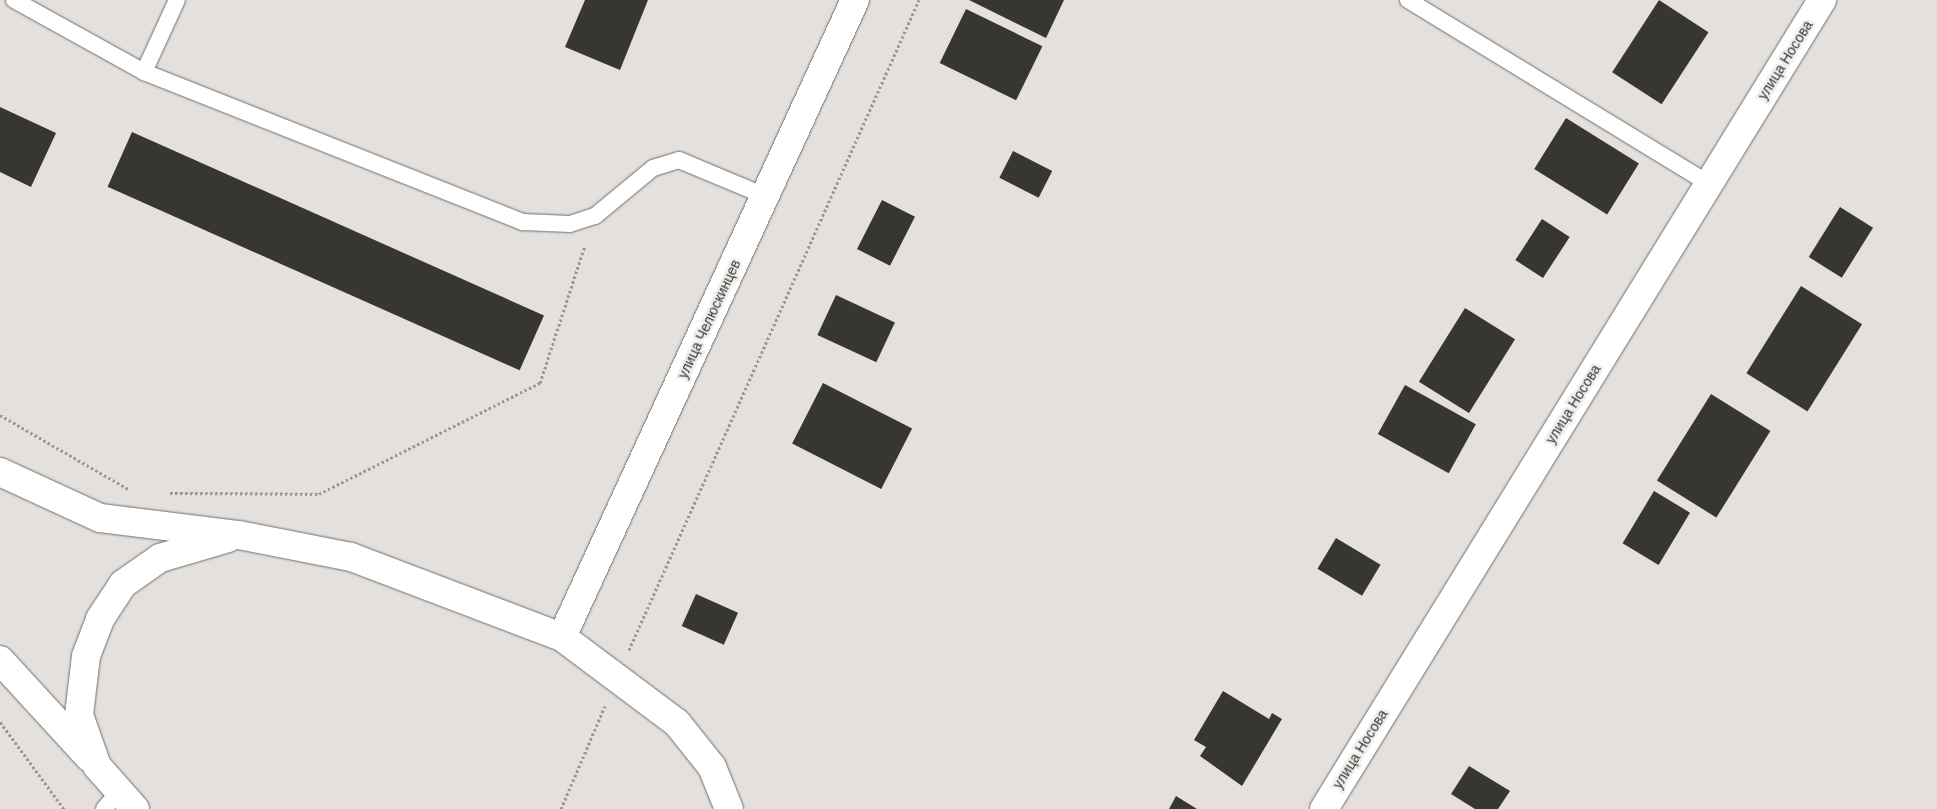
<!DOCTYPE html>
<meta charset="utf-8">
<style>
body{margin:0}
#map{position:relative;width:1937px;height:809px;overflow:hidden;background:#e3e0dd;font-family:"DM Sans",sans-serif}
div>[style]{position:absolute}
[style*='--x']{left:calc(var(--x)*1px);top:calc(var(--y)*1px);width:calc(var(--w)*1px);rotate:calc(var(--a)*1deg)}
.building>*{inset:0;background:#383633;transform-origin:0 0}
.path>*{height:3px;margin-top:-1.5px;transform-origin:0;background:repeating-linear-gradient(90deg,#999795 0 2.5px,transparent 0 5px)}
.roads{filter:drop-shadow(0 0 1px #716f6d) drop-shadow(0 0 1px #716f6d)}
.service>*{height:16px;margin:-8px;padding:0 8px;transform-origin:8px;border-radius:8px;background:#fff}
.tertiary>*{height:28px;margin:-14px;padding:0 14px;transform-origin:14px;border-radius:14px;background:#fff}
.primary>*{height:28px;margin:-14px;padding:0 14px;transform-origin:14px;border-radius:14px;background:#fff}
span{translate:-50% -50%;white-space:nowrap;text-align:center;line-height:1.15;-webkit-text-stroke:5px #f0eeeb;paint-order:stroke}
.street-label{font-size:14px;color:#373635}
</style>
<div id="map">
<div class="building">
<div style="clip-path:polygon(585px 0,648px 0,620px 70px,565px 47px)"></div>
<div style="clip-path:polygon(969px 0,1064px 0,1046px 38px)"></div>
<div style="left:1659px;top:0;width:59px;height:86px;rotate:33deg"></div>
<div style="left:966px;top:9px;width:85px;height:60px;rotate:26deg"></div>
<div style="clip-path:polygon(0 107px,56px 133px,31px 187px,0 172px)"></div>
<div style="left:1566px;top:118px;width:86px;height:60px;rotate:32deg"></div>
<div style="left:132px;top:132px;width:451px;height:60px;rotate:24deg"></div>
<div style="left:1013px;top:151px;width:44px;height:30px;rotate:27deg"></div>
<div style="left:882px;top:200px;width:37px;height:55px;rotate:27deg"></div>
<div style="left:1840px;top:207px;width:39px;height:59px;rotate:32deg"></div>
<div style="left:1542px;top:219px;width:33px;height:49px;rotate:33deg"></div>
<div style="left:1801px;top:286px;width:72px;height:103px;rotate:32deg"></div>
<div style="left:836px;top:295px;width:65px;height:44px;rotate:25deg"></div>
<div style="left:1465px;top:308px;width:59px;height:87px;rotate:32deg"></div>
<div style="left:823px;top:383px;width:100px;height:68px;rotate:27deg"></div>
<div style="left:1405px;top:385px;width:81px;height:56px;rotate:29deg"></div>
<div style="left:1711px;top:394px;width:70px;height:102px;rotate:32deg"></div>
<div style="left:1654px;top:491px;width:42px;height:61px;rotate:31deg"></div>
<div style="left:1336px;top:538px;width:52px;height:36px;rotate:31deg"></div>
<div style="left:696px;top:594px;width:46px;height:35px;rotate:24deg"></div>
<div style="clip-path:polygon(1223px 691px,1269px 719px,1272px 713px,1282px 719px,1242px 786px,1200px 756px,1206px 747px,1194px 740px)"></div>
<div style="clip-path:polygon(1469px 766px,1510px 791px,1498px 809px,1475px 809px,1451px 794px)"></div>
<div style="clip-path:polygon(1176px 796px,1197px 809px,1169px 809px)"></div>
</div>
<div class="path">
<div style="--x:0;--y:415;--w:148;--a:30"></div>
<div style="--x:170;--y:493;--w:149;--a:0.4"></div>
<div style="--x:319;--y:494;--w:247;--a:-26.7"></div>
<div style="--x:540;--y:383;--w:145;--a:-71.9"></div>
<div style="--x:629;--y:650;--w:712;--a:-65.96"></div>
<div style="--x:0;--y:722;--w:108;--a:53.7"></div>
<div style="--x:561;--y:809;--w:112;--a:-66.9"></div>
</div>
<div class="roads">
<div class="service">
<div style="--x:14;--y:0;--w:149;--a:29"></div>
<div style="--x:144;--y:72;--w:408;--a:21.6"></div>
<div style="--x:523;--y:222;--w:47;--a:2.4"></div>
<div style="--x:570;--y:224;--w:26;--a:-18"></div>
<div style="--x:595;--y:216;--w:75;--a:-39.6"></div>
<div style="--x:653;--y:168;--w:27;--a:-17"></div>
<div style="--x:679;--y:160;--w:93;--a:22.7"></div>
<div style="--x:1408;--y:0;--w:351;--a:31.4"></div>
<div style="--x:144;--y:72;--w:79;--a:-65.4"></div>
<div style="--x:104;--y:809;--w:23;--a:-50"></div>
</div>
<div class="tertiary">
<div style="--x:562;--y:637;--w:701;--a:-65.3"></div>
<div style="--x:1324;--y:809;--w:950;--a:-58.38"></div>
</div>
<div class="primary">
<div style="--x:0;--y:472;--w:110;--a:24.7"></div>
<div style="--x:100;--y:518;--w:140;--a:7"></div>
<div style="--x:239;--y:535;--w:114;--a:11.1"></div>
<div style="--x:351;--y:557;--w:226;--a:20.8"></div>
<div style="--x:562;--y:637;--w:144;--a:36.8"></div>
<div style="--x:677;--y:723;--w:56;--a:51.5"></div>
<div style="--x:712;--y:767;--w:45;--a:68"></div>
<div style="--x:0;--y:660;--w:132;--a:47.5"></div>
<div style="--x:135;--y:809;--w:57;--a:-131.5"></div>
<div style="--x:97;--y:766;--w:54;--a:-109.4"></div>
<div style="--x:79;--y:715;--w:59;--a:-83.2"></div>
<div style="--x:86;--y:656;--w:40;--a:-69"></div>
<div style="--x:100;--y:619;--w:42;--a:-56.7"></div>
<div style="--x:123;--y:584;--w:45;--a:-35.1"></div>
<div style="--x:160;--y:558;--w:71;--a:-16.4"></div>
</div>
</div>
<div class="street-label">
<span style="left:1785px;top:60px;rotate:-58deg">улица Носова</span>
<span style="left:709px;top:319px;rotate:-65deg">улица Челюскинцев</span>
<span style="left:1573px;top:404px;rotate:-58deg">улица Носова</span>
<span style="left:1360px;top:749px;rotate:-58deg">улица Носова</span>
</div>
</div>
